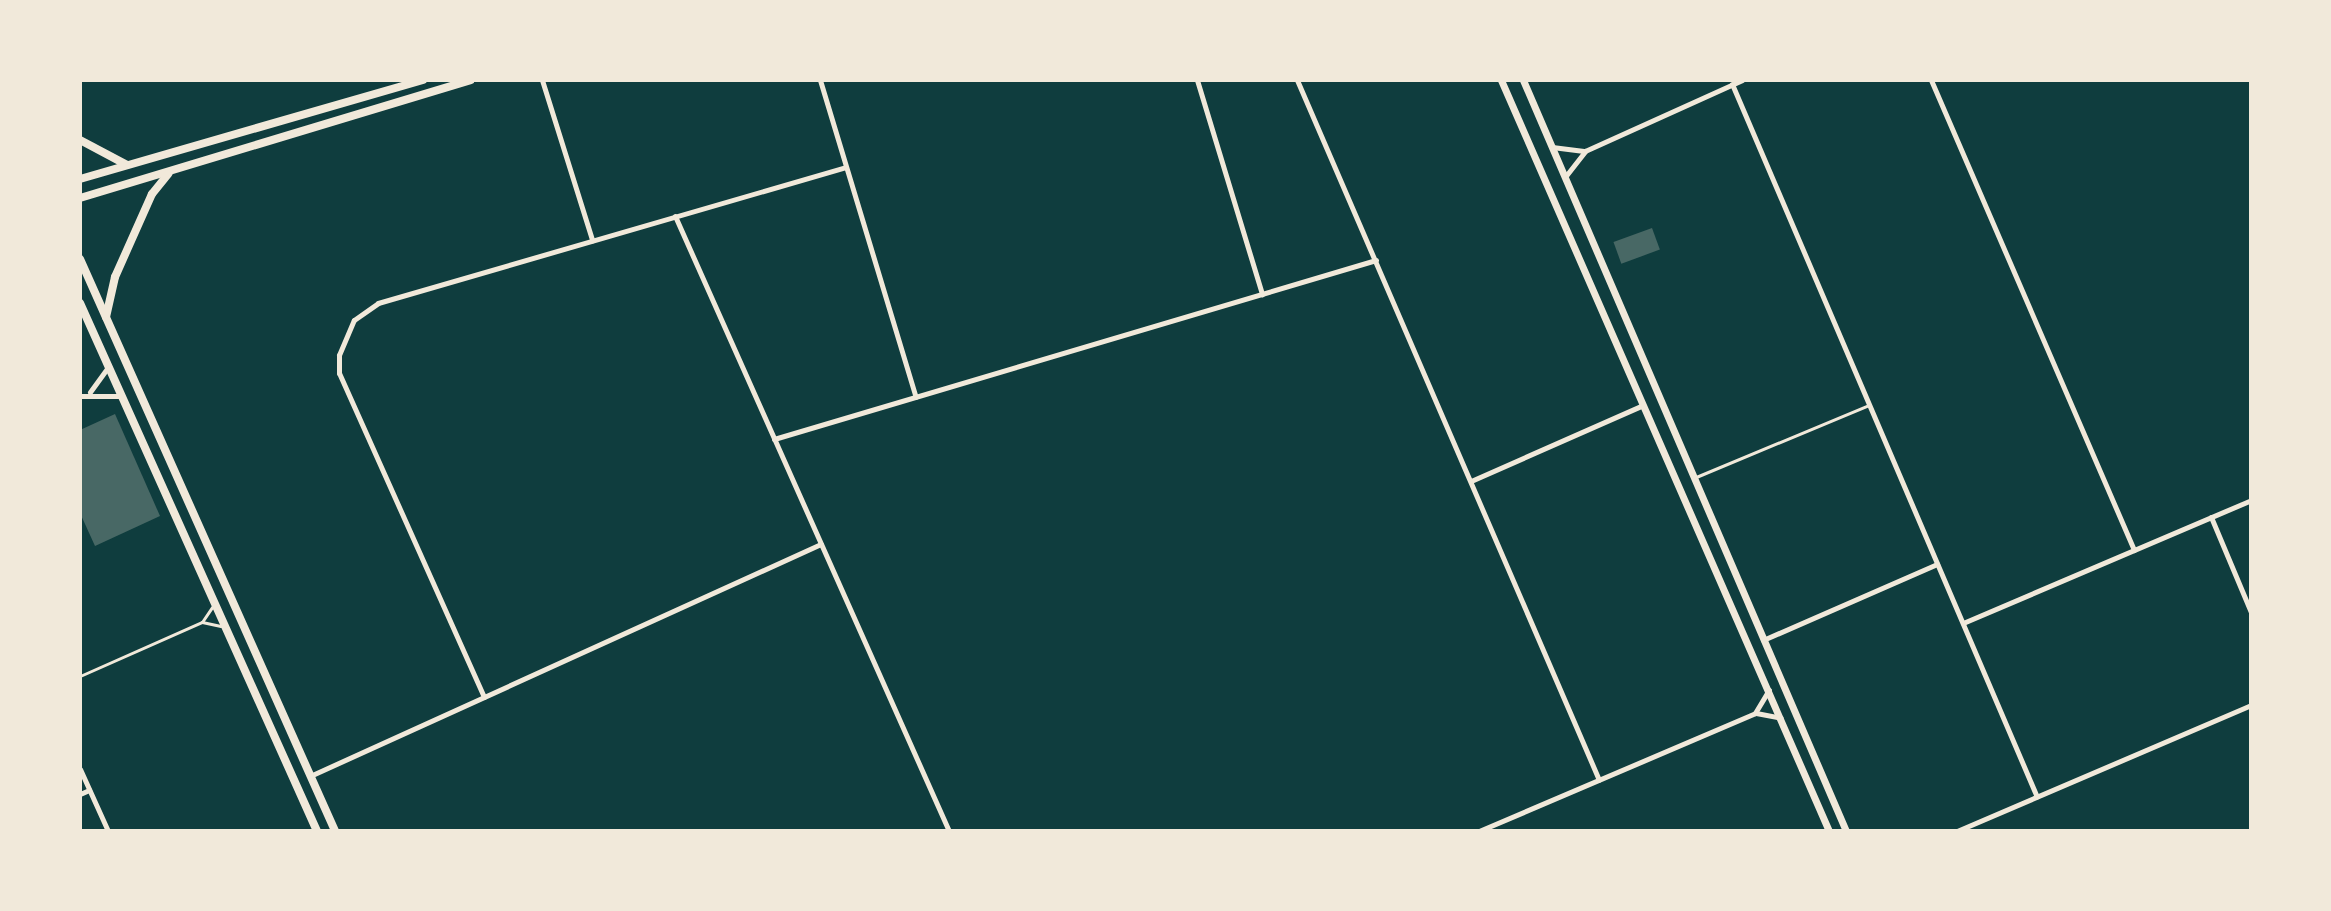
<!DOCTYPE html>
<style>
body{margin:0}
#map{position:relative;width:2331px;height:911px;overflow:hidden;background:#0f3d3e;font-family:Merriweather,serif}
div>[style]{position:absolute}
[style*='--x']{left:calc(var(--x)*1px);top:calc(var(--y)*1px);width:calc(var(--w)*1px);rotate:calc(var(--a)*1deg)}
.building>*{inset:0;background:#486865;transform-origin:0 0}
.service>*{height:3px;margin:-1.5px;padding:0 1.5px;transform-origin:1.5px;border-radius:1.5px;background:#f1e9da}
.minor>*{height:5px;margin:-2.5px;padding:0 2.5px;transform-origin:2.5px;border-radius:2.5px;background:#f1e9da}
.secondary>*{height:7px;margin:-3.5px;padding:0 3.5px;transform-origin:3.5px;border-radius:3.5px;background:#f1e9da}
.primary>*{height:8px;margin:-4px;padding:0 4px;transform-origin:4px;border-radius:4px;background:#f1e9da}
span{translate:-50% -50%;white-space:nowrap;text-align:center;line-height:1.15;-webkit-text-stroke:8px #f1e9da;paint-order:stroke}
.frame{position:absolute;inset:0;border:82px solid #f1e9da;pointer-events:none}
</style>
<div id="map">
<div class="building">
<div style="left:1652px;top:228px;width:23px;height:41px;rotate:70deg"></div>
<div style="clip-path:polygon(115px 414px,160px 516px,95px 546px,80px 513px,80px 430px)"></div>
</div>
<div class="service">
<div style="--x:1696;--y:477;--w:187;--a:-22.6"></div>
<div style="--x:202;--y:622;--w:19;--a:12"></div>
<div style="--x:80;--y:676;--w:133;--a:-23.9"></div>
<div style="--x:202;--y:622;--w:18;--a:-56"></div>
</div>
<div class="minor">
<div style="--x:542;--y:80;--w:168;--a:72.6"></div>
<div style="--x:820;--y:80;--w:331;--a:73.2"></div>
<div style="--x:1197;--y:80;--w:224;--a:73.1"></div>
<div style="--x:1297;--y:80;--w:762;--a:66.66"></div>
<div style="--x:1931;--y:80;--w:512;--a:66.64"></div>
<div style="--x:1732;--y:84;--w:775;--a:66.84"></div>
<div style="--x:1552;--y:147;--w:32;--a:7"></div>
<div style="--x:1565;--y:177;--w:33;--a:-52"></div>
<div style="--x:1585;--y:151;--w:172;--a:-24.3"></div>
<div style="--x:675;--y:216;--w:673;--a:65.99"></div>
<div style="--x:90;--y:392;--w:29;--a:-54"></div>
<div style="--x:80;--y:396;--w:40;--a:0"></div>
<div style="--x:774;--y:439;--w:628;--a:-16.56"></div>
<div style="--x:1471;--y:481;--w:188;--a:-23.8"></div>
<div style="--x:2211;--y:517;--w:103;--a:67.2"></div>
<div style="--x:1963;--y:623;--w:313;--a:-23.1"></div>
<div style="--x:1763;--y:640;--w:190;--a:-23.6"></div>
<div style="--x:484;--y:697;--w:355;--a:-114.1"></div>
<div style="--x:339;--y:373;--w:18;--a:-90"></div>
<div style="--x:339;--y:355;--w:38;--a:-67"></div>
<div style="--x:354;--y:320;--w:29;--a:-35"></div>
<div style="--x:378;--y:303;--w:487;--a:-16.2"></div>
<div style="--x:1756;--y:713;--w:25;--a:11"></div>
<div style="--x:80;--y:769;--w:68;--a:65.7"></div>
<div style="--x:310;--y:776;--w:561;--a:-24.42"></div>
<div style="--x:80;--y:794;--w:10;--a:-24"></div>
<div style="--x:1479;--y:831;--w:300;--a:-23.1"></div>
<div style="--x:1755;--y:713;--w:27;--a:-59"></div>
<div style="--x:1957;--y:831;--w:320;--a:-23.2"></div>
</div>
<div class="secondary">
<div style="--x:1501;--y:80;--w:820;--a:66.41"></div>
<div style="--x:1523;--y:80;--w:818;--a:66.73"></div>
</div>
<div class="primary">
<div style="--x:80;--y:140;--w:53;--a:28"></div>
<div style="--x:80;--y:179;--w:357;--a:-16.1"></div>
<div style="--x:80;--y:198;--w:408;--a:-16.8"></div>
<div style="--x:80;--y:259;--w:626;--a:65.97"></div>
<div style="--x:80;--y:303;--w:579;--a:65.83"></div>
<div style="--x:106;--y:317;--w:41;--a:-77.3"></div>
<div style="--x:115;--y:277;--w:91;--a:-66"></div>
<div style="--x:152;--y:194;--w:26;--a:-51"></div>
</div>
<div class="frame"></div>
</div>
